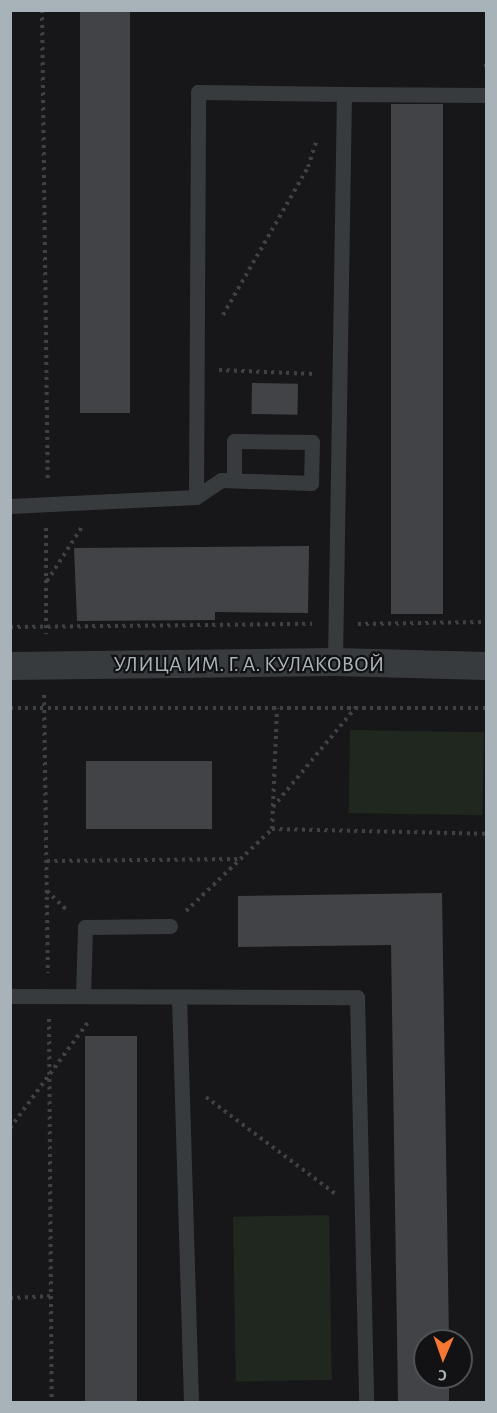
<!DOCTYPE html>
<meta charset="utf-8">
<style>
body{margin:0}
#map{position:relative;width:497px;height:1413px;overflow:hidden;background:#171719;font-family:"Alegreya Sans",sans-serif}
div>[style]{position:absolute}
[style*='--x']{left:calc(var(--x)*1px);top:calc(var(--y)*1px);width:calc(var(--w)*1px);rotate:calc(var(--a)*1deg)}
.green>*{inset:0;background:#20271e;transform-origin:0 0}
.building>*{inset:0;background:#414346;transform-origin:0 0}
.path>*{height:4px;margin-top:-2px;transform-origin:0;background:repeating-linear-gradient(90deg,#3e4245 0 3px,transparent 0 7.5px)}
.service>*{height:15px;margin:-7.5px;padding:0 7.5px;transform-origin:7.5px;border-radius:7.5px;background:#383b3e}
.minor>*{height:28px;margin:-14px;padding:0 14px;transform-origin:14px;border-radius:14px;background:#383b3e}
span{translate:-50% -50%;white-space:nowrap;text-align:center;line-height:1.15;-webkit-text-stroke:4.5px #121214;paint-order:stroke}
.street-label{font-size:22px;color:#a8b3b9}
.frame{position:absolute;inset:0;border:12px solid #a8b3b9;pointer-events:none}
.north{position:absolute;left:413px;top:1329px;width:60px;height:60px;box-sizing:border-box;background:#121214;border:2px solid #4e5256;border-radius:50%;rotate:182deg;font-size:16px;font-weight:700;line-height:24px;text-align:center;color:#a8b3b9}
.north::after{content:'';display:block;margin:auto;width:21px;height:27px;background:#f67732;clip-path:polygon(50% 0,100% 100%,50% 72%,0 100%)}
</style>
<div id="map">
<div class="green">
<div style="left:350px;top:730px;width:134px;height:83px;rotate:1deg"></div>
<div style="left:329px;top:1215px;width:165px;height:96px;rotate:89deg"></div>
</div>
<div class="building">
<div style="left:80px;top:10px;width:50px;height:403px"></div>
<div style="left:391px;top:104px;width:52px;height:510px"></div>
<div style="left:252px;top:383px;width:46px;height:31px;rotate:1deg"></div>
<div style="clip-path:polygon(309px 546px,308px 613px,215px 612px,215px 620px,77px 621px,74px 548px)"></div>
<div style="left:86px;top:761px;width:126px;height:68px"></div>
<div style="clip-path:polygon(442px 893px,449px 1341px,425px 1341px,425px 1377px,449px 1377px,449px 1402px,398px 1402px,391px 945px,238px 947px,238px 896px)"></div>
<div style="left:85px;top:1036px;width:52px;height:366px"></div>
</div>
<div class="path">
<div style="--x:42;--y:10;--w:472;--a:89.3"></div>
<div style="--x:486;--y:64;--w:3;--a:90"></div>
<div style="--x:223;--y:315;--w:171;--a:-60.1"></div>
<div style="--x:308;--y:167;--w:28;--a:-72"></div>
<div style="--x:219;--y:370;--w:97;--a:2.4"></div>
<div style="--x:46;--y:528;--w:106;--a:90"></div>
<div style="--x:47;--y:581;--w:64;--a:-57.1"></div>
<div style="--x:358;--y:624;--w:128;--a:-0.9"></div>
<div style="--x:10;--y:627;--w:302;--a:-0.6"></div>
<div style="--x:44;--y:695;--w:278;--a:89.2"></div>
<div style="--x:10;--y:708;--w:476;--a:0"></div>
<div style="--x:273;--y:807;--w:130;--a:-50.3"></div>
<div style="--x:272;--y:829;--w:121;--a:-87.6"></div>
<div style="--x:47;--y:861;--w:193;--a:-0.6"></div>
<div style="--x:47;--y:891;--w:30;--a:44"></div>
<div style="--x:186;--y:911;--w:119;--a:-43.6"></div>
<div style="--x:272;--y:829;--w:214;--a:1.3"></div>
<div style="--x:49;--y:1019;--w:383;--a:89.6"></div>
<div style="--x:206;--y:1097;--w:164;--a:36.8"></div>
<div style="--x:10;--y:1128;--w:133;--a:-53.6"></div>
<div style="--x:10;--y:1298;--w:41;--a:-2.8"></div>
</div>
<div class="service">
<div style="--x:344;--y:94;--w:142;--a:0.4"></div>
<div style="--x:196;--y:497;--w:30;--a:-34"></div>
<div style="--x:221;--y:480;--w:90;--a:1.9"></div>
<div style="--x:311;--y:483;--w:41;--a:-88.6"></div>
<div style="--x:312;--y:442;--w:78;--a:-179.3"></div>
<div style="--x:234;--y:441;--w:39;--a:90"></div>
<div style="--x:10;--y:506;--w:186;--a:-2.8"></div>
<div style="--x:196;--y:497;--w:405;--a:-89.7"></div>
<div style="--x:198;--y:92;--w:146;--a:0.8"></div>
<div style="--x:344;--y:94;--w:568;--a:90.91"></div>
<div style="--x:10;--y:996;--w:347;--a:0.2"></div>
<div style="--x:357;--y:997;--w:405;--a:88.7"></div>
<div style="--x:83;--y:996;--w:69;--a:-88.3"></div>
<div style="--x:85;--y:927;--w:85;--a:-0.7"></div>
<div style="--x:179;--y:997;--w:405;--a:88.3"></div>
</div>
<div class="minor">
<div style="--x:10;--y:666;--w:325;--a:-0.7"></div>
<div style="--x:335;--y:662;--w:151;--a:1.5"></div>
</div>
<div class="street-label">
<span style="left:249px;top:665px">УЛИЦА ИМ. Г. А. КУЛАКОВОЙ</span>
</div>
<div class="frame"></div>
<div class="north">С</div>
</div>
